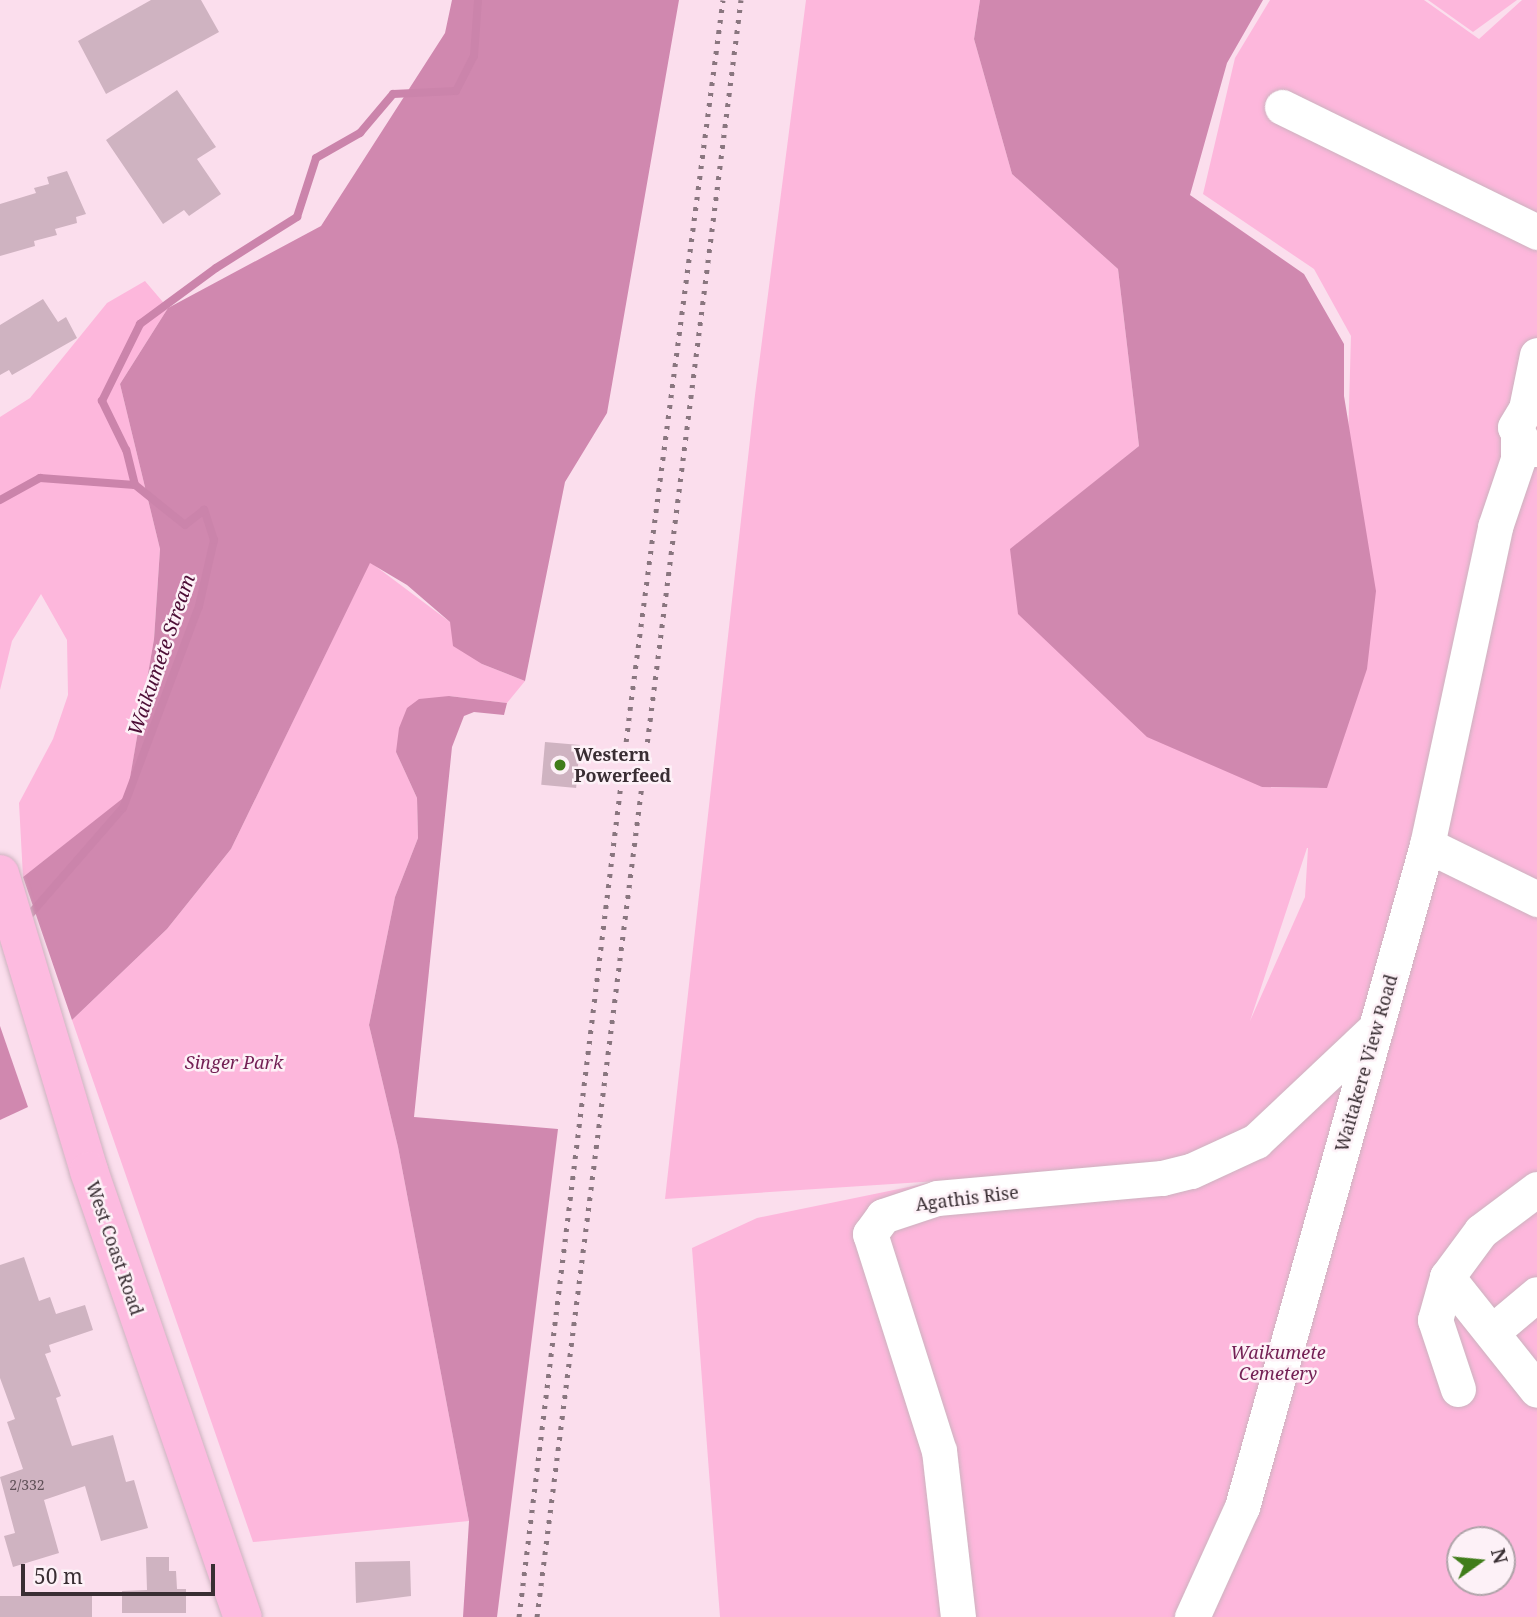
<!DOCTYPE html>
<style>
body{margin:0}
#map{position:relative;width:1537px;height:1617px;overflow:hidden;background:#fbdeed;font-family:"Noto Serif",serif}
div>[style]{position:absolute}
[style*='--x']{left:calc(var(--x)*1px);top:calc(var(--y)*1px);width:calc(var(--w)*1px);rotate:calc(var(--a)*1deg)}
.green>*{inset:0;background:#fdb7dc}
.forest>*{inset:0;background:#d088af}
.stream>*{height:8px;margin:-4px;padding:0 4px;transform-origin:4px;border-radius:4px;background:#cb84ab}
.building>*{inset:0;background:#cfb3c1;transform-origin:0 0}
.roads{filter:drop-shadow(0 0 2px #cdb2bf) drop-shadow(0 0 2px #cdb2bf)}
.minor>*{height:35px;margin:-17.5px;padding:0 17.5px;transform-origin:17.5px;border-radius:17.5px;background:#fff}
.major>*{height:38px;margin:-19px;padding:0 19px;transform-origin:19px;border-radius:19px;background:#fdbbe0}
.rail>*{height:5px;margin-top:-2.5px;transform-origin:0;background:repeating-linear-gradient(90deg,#89767f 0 3.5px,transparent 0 10.5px)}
.dots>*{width:19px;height:19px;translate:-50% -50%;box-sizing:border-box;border:4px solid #fdf1f7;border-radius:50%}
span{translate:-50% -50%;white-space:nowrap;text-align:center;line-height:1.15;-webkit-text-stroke:5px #fdf1f7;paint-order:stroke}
.number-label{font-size:14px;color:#5e4f56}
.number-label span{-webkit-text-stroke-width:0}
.poi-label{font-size:18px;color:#392e33;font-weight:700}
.left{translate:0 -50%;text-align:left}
.park-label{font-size:18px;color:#731f54;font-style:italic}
.street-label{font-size:18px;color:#392e33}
.water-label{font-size:19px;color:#4d0e36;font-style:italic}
.north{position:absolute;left:1446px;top:1526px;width:70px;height:70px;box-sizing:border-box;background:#fdf1f7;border:2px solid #afa3a9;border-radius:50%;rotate:75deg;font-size:19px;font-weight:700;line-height:28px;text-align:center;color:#392e33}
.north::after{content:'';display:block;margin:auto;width:24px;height:32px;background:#407d1a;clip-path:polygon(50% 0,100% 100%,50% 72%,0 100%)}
.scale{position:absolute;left:21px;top:1564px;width:194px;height:32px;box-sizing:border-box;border:4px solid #392e33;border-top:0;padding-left:9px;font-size:21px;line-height:24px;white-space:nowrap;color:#392e33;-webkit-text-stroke:5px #fdf1f7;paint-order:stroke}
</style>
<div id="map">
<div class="green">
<div style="clip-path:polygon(evenodd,806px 0,980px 0,974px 39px,1012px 174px,1118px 269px,1139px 446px,1011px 549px,1262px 787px,1319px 788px,1352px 705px,1345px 546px,1351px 336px,1314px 269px,1203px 194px,1235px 58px,1270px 0,1424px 0,1479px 39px,1522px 0,1537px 0,1537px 1617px,720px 1617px,692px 1248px,757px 1218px,938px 1181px,665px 1199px,755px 395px,806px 0,1308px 848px,1305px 897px,1250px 1021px,1307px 848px,1308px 848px,806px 0,1460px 1540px,1502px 1540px,1502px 1582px,1460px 1582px,1460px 1540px)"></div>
<div style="clip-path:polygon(1428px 0,1517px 0,1473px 32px)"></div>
<div style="clip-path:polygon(145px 281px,168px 308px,120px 384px,160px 549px,154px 639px,127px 796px,23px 877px,19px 803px,53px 739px,68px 695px,67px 640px,41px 594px,12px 641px,0 690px,0 417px,30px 398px,107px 303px)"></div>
<div style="clip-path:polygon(370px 562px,450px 622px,482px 664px,525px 681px,507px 703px,449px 696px,396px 752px,417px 798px,418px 838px,395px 897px,369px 1025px,398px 1147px,469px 1521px,253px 1542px,72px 1020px,167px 929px,231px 849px)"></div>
</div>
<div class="forest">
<div style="clip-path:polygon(452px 0,679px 0,607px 413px,565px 482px,525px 681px,482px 664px,453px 646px,450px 622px,407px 585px,370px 563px,231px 849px,167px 929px,72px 1020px,23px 877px,127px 795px,154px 639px,160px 549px,120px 384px,168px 308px,321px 226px,445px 33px)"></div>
<div style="clip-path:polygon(980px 0,1263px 0,1227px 63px,1190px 195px,1304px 274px,1344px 344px,1344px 396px,1376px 591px,1367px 669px,1327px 788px,1262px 787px,1147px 737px,1018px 614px,1010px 549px,1139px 446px,1118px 269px,1012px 174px,974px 39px)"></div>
<div style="clip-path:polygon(449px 696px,507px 703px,504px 715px,474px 712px,464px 716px,452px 747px,414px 1117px,558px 1129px,497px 1617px,463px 1617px,469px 1521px,398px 1147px,369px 1025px,395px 897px,418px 838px,417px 798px,396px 752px,399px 728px,407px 708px,419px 699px)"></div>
<div style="clip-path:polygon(0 1026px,28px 1107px,0 1120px)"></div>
</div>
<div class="stream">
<div style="--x:0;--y:500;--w:46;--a:-28.8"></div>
<div style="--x:40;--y:478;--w:95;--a:4.2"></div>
<div style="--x:26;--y:919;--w:147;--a:-48.9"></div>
<div style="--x:123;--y:808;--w:216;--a:-69.4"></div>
<div style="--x:199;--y:606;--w:68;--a:-77.2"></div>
<div style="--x:214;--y:540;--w:32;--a:-108"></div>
<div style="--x:204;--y:510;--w:24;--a:142"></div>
<div style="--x:185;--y:525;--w:64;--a:-141.3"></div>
<div style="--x:135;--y:485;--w:36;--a:-104"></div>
<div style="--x:126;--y:450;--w:55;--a:-116.1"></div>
<div style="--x:102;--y:401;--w:86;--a:-63.7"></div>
<div style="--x:140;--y:324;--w:94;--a:-36.4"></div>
<div style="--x:216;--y:268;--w:96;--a:-32.2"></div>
<div style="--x:297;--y:217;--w:62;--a:-72.1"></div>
<div style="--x:316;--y:158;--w:51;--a:-29.6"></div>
<div style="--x:360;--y:133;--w:51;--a:-49.8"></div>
<div style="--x:393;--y:94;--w:63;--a:-2.7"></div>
<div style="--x:456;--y:91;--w:39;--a:-63"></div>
<div style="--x:474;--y:56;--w:56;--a:-85.9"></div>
</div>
<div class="building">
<div style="clip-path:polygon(151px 0,201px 0,219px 32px,106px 94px,78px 41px)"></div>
<div style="clip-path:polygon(177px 90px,216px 147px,197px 159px,221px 194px,189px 216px,184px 210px,163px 224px,106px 140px)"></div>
<div style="clip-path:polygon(67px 171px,86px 214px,76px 217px,77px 223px,55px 229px,57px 235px,34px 241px,35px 246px,0 256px,0 204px,36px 193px,34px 188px,49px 184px,47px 177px)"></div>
<div style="clip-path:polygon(43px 299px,58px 322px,66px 317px,77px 338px,12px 375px,9px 370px,0 375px,0 325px)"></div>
<div style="left:545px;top:742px;width:35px;height:43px;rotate:5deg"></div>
<div style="clip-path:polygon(24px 1257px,39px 1301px,50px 1297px,56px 1314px,85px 1305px,93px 1330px,49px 1345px,51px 1352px,45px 1354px,61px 1396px,56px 1398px,72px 1446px,113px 1435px,126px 1482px,134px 1480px,148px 1528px,101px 1541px,85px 1486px,44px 1500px,59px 1553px,13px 1567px,4px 1536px,15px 1533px,0 1477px,23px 1469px,7px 1422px,15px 1419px,0 1378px,0 1265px)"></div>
<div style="clip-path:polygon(146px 1557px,169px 1557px,169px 1571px,176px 1571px,177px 1589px,186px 1589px,186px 1613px,122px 1613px,122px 1591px,147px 1590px)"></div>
<div style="clip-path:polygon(410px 1561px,411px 1596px,356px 1603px,355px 1562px)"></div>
<div style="left:0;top:1596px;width:92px;height:21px"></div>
</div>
<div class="roads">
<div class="minor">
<div style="--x:1282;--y:107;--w:284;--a:26.1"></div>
<div style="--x:1526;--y:409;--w:55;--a:-78.5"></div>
<div style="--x:1536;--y:449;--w:11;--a:-165"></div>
<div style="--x:1525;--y:446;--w:21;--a:-118"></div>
<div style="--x:1515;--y:427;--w:21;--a:-59"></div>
<div style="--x:1526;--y:409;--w:11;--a:-10"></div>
<div style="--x:1427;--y:845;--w:123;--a:26.1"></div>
<div style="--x:1447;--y:1277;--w:144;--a:51.5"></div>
<div style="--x:1493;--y:1331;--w:57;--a:-40.1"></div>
<div style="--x:1458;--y:1389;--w:73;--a:-108.4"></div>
<div style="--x:1435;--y:1320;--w:45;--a:-74.4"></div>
<div style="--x:1447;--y:1277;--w:57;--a:-53.5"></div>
<div style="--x:1481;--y:1231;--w:70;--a:-36.9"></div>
<div style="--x:958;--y:1617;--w:167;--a:-96.5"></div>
<div style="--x:939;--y:1451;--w:228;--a:-107.6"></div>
<div style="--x:870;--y:1234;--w:22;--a:-54"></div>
<div style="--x:883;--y:1216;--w:57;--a:-18.4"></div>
<div style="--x:937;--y:1198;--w:226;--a:-5.1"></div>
<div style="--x:1162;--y:1178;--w:30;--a:-14"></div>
<div style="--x:1191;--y:1171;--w:72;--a:-24.8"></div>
<div style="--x:1256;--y:1141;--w:165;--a:-43.3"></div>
<div style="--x:1192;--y:1617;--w:121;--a:-65.6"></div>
<div style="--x:1242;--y:1507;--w:687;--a:-74.39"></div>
<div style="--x:1427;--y:845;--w:325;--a:-77.9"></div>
<div style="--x:1495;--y:527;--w:72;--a:-71.3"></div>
<div style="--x:1518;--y:459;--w:21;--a:-90"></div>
</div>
<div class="major">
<div style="--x:0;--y:874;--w:310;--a:73.3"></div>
<div style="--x:89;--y:1171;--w:472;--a:71"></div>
</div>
</div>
<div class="rail">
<div style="--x:519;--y:1617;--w:914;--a:-83.02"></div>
<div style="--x:630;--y:710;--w:716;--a:-82.54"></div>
<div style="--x:537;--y:1617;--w:1630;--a:-82.81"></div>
</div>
<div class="dots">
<div style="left:560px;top:765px;background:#407d1a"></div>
</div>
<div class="number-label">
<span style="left:27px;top:1485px">2/332</span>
</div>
<div class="poi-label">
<span class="left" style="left:574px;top:765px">Western<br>Powerfeed</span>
</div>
<div class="park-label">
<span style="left:234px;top:1062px">Singer Park</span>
<span style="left:1278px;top:1363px">Waikumete<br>Cemetery</span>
</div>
<div class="street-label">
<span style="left:1366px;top:1063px;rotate:-74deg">Waitakere View Road</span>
<span style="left:967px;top:1198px;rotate:-7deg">Agathis Rise</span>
<span style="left:115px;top:1248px;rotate:71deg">West Coast Road</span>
</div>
<div class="water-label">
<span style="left:162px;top:655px;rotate:-71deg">Waikumete Stream</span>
</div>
<div class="north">N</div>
<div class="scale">50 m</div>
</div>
